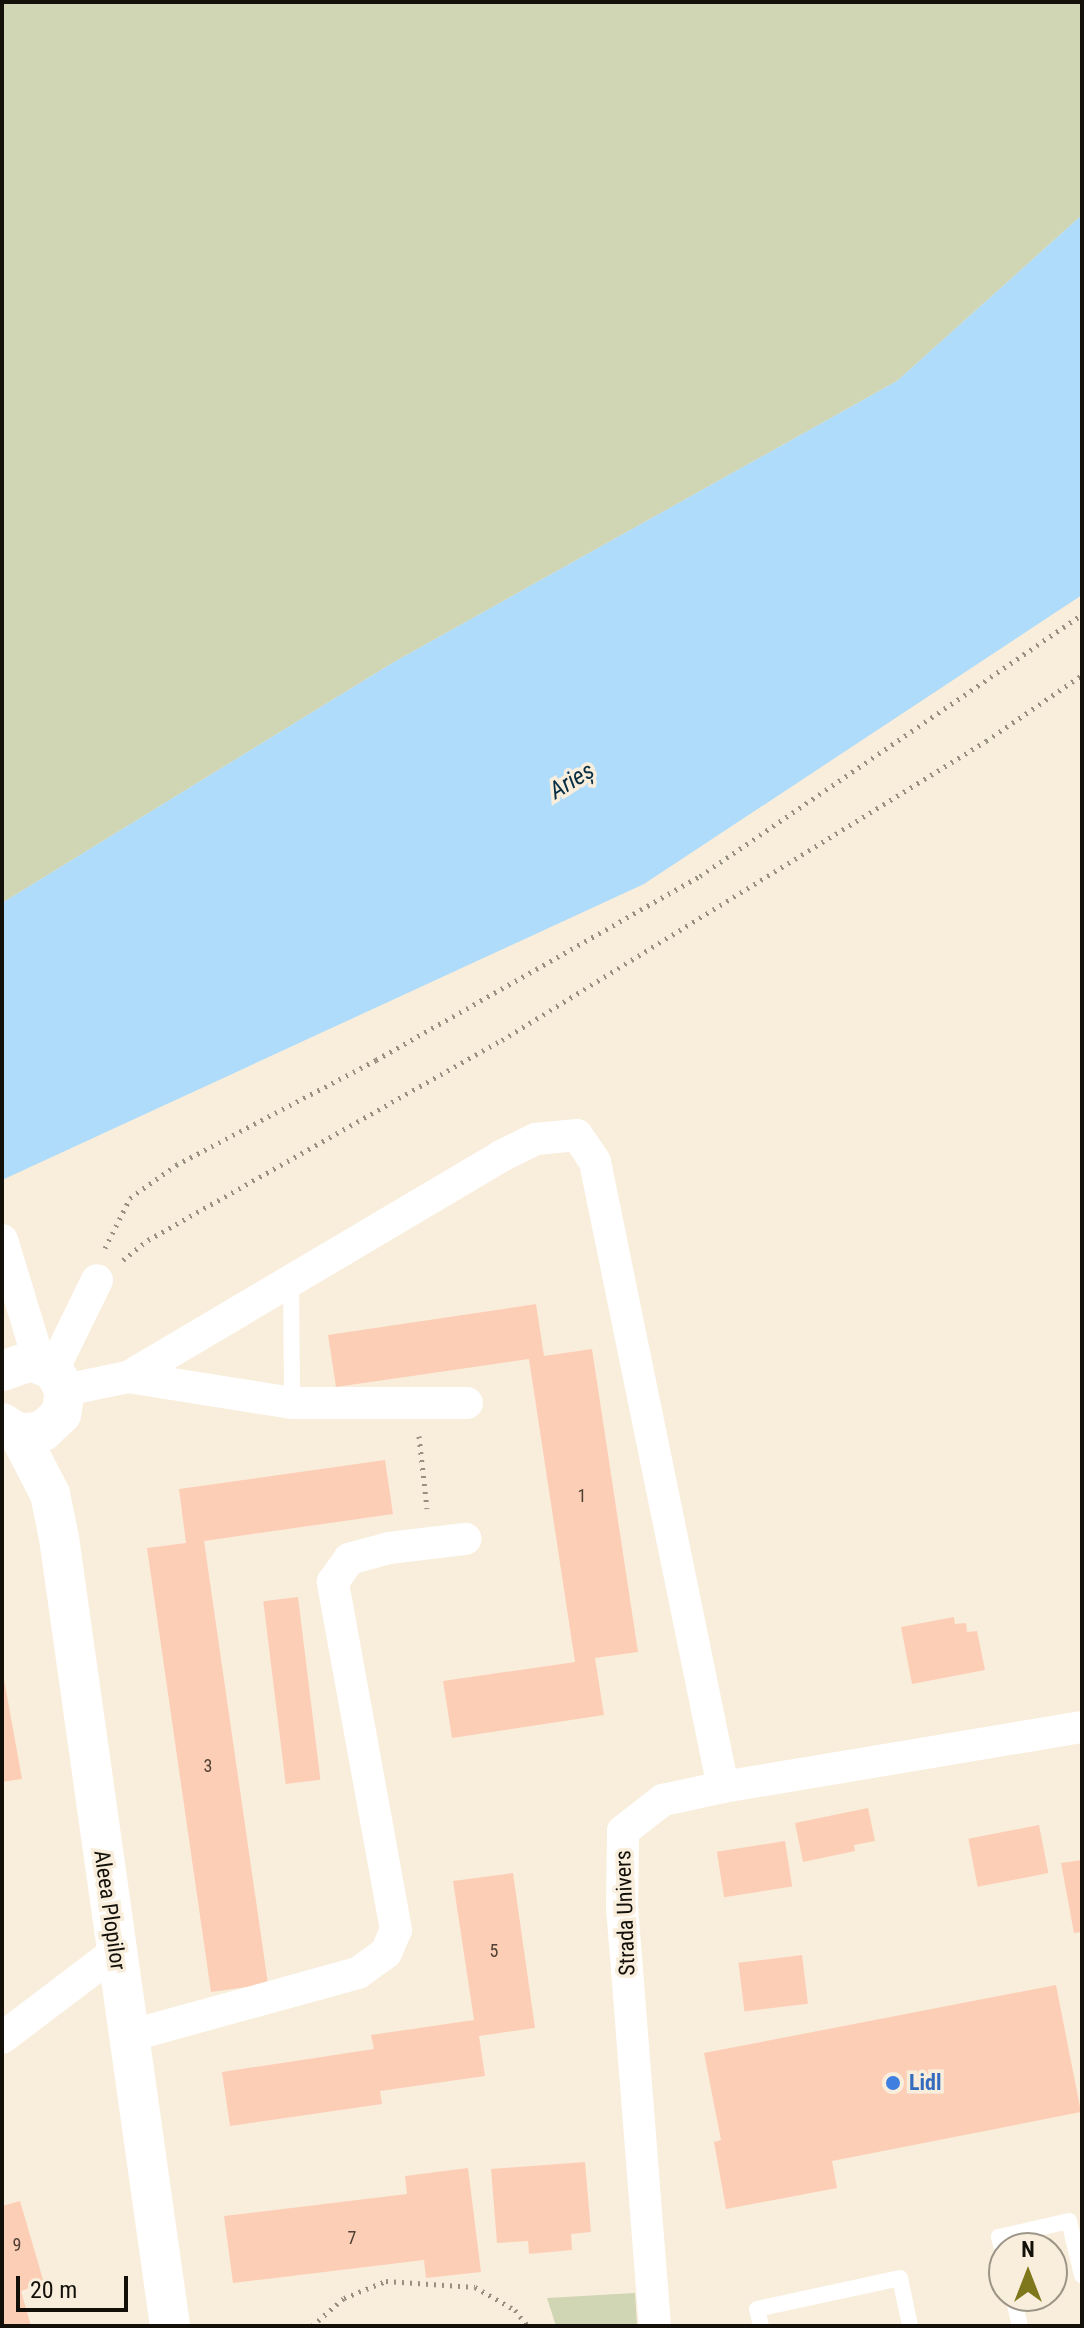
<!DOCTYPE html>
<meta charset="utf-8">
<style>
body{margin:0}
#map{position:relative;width:1084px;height:2328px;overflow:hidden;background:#f9eedc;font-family:"Roboto Condensed",sans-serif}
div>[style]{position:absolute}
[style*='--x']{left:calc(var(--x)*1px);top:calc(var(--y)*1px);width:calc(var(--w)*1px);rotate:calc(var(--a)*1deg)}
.green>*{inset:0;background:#d0d5b4}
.water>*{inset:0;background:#afdcfa}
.building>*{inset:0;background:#fdceb6;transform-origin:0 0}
.path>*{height:5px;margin-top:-2.5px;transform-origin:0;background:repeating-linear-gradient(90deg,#979083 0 2px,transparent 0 8px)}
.service>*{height:16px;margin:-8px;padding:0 8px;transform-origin:8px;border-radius:8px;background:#fff}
.minor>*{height:32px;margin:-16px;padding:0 16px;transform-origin:16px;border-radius:16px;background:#fff}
.tertiary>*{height:40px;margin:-20px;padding:0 20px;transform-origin:20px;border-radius:20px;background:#fff}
.dots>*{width:22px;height:22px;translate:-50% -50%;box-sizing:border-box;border:4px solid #f9eedc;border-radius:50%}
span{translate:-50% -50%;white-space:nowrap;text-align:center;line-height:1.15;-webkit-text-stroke:7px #f9eedc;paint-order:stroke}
.number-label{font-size:18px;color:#4e4035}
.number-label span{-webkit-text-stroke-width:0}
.street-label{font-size:22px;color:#13100a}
.shop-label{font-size:22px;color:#366cbe;font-weight:700}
.left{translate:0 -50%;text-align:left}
.water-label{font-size:24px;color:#062d41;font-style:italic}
.frame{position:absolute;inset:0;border:4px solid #13100a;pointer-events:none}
.north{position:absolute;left:988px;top:2232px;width:80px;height:80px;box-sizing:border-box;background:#f9eedc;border:2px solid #9d9588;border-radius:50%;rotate:0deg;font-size:22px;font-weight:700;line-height:32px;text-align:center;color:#13100a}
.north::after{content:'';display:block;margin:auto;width:28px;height:36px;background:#7e771c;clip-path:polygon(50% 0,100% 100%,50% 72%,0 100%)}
.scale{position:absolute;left:16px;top:2276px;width:112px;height:36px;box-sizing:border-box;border:4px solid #13100a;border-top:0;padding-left:10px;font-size:24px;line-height:28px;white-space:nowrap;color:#13100a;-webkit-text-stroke:6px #f9eedc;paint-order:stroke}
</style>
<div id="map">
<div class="green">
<div style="clip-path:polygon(2px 2px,1082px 2px,1082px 215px,897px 381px,394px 662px,2px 903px)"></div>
<div style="clip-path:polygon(635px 2293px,637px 2326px,556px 2326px,547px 2298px)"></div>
</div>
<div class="water">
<div style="clip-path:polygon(1082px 215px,1082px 595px,644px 884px,2px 1180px,2px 903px,394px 662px,897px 381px)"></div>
</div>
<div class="building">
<div style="clip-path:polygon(536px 1304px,544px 1356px,592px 1349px,638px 1652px,595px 1658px,604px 1715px,452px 1738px,443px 1681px,575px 1662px,529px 1359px,336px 1387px,328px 1335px)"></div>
<div style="clip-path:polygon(385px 1460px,393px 1514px,204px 1541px,268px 1984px,211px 1992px,147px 1548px,186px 1543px,179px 1489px)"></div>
<div style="left:298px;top:1597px;width:184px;height:35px;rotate:83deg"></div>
<div style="clip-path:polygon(954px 1617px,955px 1624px,966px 1623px,967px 1632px,977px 1631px,985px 1670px,912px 1684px,901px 1627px)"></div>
<div style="clip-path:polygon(2px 1668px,22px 1779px,2px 1782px)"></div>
<div style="clip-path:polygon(868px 1808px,875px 1841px,854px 1845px,855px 1851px,803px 1862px,795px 1823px)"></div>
<div style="left:1039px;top:1825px;width:49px;height:72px;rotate:79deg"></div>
<div style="left:785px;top:1841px;width:46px;height:69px;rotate:81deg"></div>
<div style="clip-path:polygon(1082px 1860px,1082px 1932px,1074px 1933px,1061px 1863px)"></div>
<div style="clip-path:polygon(513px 1873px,535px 2028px,479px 2036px,485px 2076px,380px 2091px,382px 2104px,230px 2126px,222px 2072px,374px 2049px,371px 2035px,474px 2020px,453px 1881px)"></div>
<div style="left:802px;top:1955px;width:49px;height:64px;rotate:83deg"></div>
<div style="clip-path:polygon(1056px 1985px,1081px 2112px,832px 2161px,837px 2188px,726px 2209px,714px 2142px,721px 2140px,704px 2053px)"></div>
<div style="clip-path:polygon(585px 2162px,591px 2232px,571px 2234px,572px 2250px,529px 2254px,528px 2241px,497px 2243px,491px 2169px)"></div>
<div style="clip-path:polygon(468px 2168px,481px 2272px,426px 2278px,424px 2260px,233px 2283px,224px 2216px,407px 2194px,405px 2176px)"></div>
<div style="clip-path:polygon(20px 2201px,44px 2283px,21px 2291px,31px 2326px,2px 2326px,2px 2206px)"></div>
</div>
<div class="path">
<div style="--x:105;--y:1248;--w:56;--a:-63.4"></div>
<div style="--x:130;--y:1198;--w:57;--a:-35.7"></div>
<div style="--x:176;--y:1165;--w:226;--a:-27.7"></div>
<div style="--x:376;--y:1060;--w:373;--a:-29.6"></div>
<div style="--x:700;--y:876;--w:463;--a:-34.4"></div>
<div style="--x:123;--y:1260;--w:32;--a:-39"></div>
<div style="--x:148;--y:1240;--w:407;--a:-29.5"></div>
<div style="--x:502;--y:1040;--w:569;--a:-31.71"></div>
<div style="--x:986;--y:741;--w:116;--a:-34.5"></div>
<div style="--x:419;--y:1436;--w:73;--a:83.7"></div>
<div style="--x:312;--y:2326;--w:43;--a:-41.2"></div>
<div style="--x:344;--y:2298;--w:45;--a:-22"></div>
<div style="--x:386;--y:2281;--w:89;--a:3.9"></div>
<div style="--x:475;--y:2287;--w:46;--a:29.9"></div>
<div style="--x:515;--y:2310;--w:21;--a:51"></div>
</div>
<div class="service">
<div style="--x:291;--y:1280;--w:123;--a:89.5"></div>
<div style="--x:1004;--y:2257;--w:21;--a:-104"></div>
<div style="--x:999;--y:2237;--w:72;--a:-12.9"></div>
<div style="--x:1069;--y:2221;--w:56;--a:76.5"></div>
<div style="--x:1013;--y:2296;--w:31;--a:77"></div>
<div style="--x:761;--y:2326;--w:17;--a:-103"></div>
<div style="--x:757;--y:2309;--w:146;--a:-12.2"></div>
<div style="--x:900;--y:2278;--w:49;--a:78.2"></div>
</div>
<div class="minor">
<div style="--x:2;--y:1240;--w:130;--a:73"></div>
<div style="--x:53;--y:1370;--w:100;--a:-63.9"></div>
<div style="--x:128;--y:1377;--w:166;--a:9"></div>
<div style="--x:292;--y:1403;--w:175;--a:0"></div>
<div style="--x:65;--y:1390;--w:64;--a:-11.7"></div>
<div style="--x:128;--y:1377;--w:434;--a:-30.6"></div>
<div style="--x:501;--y:1156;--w:39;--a:-26"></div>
<div style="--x:536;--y:1139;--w:41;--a:-5.6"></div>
<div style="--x:577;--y:1135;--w:32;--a:56"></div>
<div style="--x:595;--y:1162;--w:638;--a:78.43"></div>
<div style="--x:129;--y:2036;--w:238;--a:-15.4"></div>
<div style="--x:358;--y:1973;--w:34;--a:-36"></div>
<div style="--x:386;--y:1953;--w:25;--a:-67"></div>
<div style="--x:396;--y:1930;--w:354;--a:-100.3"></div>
<div style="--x:333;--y:1582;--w:28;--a:-55"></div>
<div style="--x:349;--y:1559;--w:41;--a:-15.4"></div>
<div style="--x:389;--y:1548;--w:77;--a:-6.8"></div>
<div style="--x:2;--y:2038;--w:141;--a:-37.2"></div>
<div style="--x:655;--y:2326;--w:420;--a:-94.5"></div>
<div style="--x:622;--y:1907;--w:76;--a:-89.2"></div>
<div style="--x:623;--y:1831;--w:51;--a:-37.8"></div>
<div style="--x:663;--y:1800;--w:61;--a:-12.2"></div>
<div style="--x:723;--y:1787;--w:364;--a:-9.5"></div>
</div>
<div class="tertiary">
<div style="--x:2;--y:1371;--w:31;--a:-19"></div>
<div style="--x:31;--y:1361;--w:24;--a:22"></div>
<div style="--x:53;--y:1370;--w:23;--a:59"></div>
<div style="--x:65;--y:1390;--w:24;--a:99"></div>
<div style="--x:61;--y:1414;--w:25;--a:137"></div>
<div style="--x:43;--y:1431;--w:24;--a:173"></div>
<div style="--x:19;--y:1434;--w:20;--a:-147"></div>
<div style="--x:19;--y:1434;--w:68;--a:62.7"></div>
<div style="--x:50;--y:1494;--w:45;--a:78.4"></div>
<div style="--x:59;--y:1538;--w:796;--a:81.98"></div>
</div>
<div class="dots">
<div style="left:893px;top:2083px;background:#3f7fe0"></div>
</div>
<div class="number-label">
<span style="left:582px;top:1496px">1</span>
<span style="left:208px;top:1766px">3</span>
<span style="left:494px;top:1951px">5</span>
<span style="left:352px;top:2238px">7</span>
<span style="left:17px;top:2245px">9</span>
</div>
<div class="street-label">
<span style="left:110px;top:1910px;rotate:82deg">Aleea Plopilor</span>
<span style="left:625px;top:1913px;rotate:-92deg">Strada Univers</span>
</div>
<div class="shop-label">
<span class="left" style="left:909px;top:2083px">Lidl</span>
</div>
<div class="water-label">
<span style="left:572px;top:781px;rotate:-31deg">Arieș</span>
</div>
<div class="frame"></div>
<div class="north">N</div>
<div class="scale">20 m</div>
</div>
